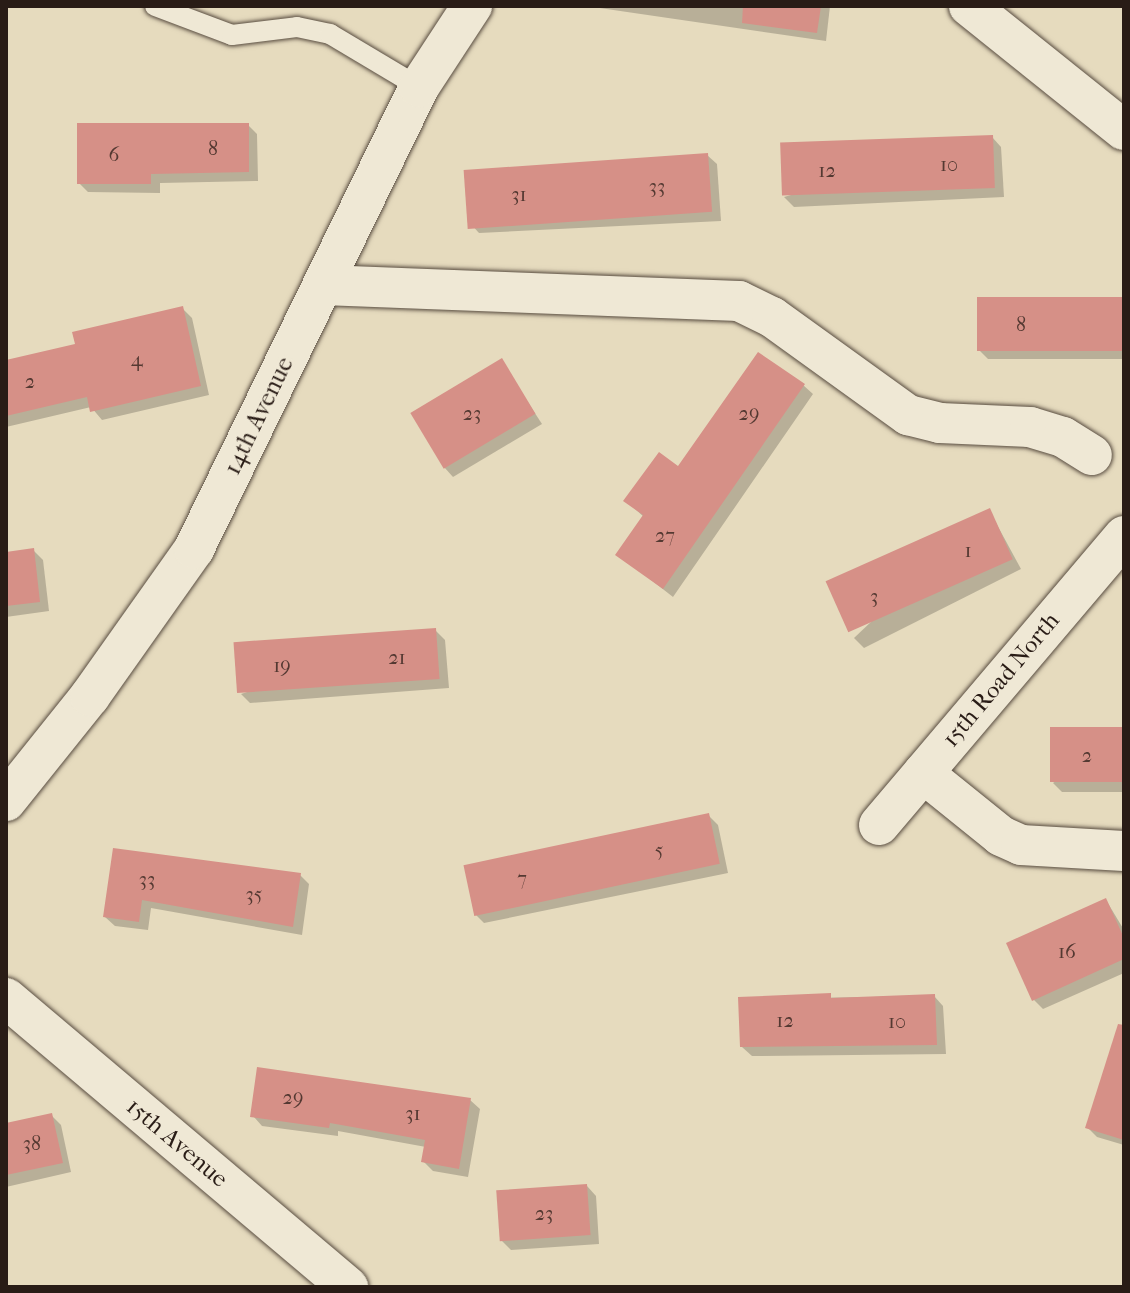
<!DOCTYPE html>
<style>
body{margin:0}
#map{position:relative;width:1130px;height:1293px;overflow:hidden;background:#e6dbbe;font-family:"IM FELL French Canon",serif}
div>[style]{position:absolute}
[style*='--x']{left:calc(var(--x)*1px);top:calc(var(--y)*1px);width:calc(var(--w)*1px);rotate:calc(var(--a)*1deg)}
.shadow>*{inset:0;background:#0003}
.building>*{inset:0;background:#d69087;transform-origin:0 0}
.roads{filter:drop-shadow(0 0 2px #584c40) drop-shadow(0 0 2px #584c40)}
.service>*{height:20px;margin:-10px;padding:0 10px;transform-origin:10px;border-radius:10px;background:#efe8d5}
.minor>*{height:40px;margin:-20px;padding:0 20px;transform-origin:20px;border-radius:20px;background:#efe8d5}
span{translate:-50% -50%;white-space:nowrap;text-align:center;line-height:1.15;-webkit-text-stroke:6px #efe8d5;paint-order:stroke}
.number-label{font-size:20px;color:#543932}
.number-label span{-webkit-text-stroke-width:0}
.street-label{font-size:24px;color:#291c16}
.frame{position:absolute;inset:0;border:8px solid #291c16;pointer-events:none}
</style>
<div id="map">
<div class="shadow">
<div style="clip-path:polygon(586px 6px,830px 6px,826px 41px)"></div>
<div style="clip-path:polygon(248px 125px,257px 134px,258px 181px,160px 183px,160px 193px,88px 192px,79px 183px)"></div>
<div style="clip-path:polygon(992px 137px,1001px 147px,1004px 197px,794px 207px,784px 197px)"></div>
<div style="clip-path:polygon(707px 155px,717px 164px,721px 221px,479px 233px,470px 223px)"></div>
<div style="clip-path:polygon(1124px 297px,1124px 359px,988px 359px,979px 350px,979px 299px)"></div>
<div style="clip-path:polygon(182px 308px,192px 318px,209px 395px,102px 420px,91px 407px,6px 427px,6px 362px,77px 345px)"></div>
<div style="clip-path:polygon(501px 361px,542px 424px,453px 477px,444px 467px)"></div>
<div style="clip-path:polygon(803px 385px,813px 394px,673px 597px,618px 554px,644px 517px,626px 501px)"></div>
<div style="clip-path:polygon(989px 510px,1021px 569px,864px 648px,854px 638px)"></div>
<div style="clip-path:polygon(33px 550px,43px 560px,49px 611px,6px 617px,6px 555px)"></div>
<div style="clip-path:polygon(435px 630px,445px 640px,449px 688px,250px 703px,241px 694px)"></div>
<div style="clip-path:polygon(1124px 731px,1124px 792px,1062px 792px,1053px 783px)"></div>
<div style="clip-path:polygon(708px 815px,718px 825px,728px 873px,484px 923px,475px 914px)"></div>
<div style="clip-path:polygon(114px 850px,300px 875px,309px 884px,302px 935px,151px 908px,148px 930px,115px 926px,105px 917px)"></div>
<div style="clip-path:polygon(1106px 900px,1124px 930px,1124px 973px,1043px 1009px,1034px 1000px)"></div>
<div style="clip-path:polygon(934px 996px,943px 1006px,946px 1054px,752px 1056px,742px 1047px,740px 999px)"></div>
<div style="clip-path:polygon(1124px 1079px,1124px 1145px,1097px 1137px,1087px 1127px)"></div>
<div style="clip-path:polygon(470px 1100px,480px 1109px,468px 1177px,433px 1171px,423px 1161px,426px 1147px,338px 1131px,338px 1136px,262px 1126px,253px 1116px)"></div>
<div style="clip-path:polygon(51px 1115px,61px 1125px,71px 1172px,6px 1187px,6px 1125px)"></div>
<div style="clip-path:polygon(587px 1186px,596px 1196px,599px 1244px,511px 1250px,502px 1241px)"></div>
</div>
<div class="building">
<div style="clip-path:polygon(743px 6px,821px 6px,817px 33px,742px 23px)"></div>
<div style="clip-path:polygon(77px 123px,249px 123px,249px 172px,151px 174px,151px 184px,77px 184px)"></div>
<div style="left:993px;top:135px;width:53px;height:213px;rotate:88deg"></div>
<div style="left:708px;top:153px;width:59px;height:245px;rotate:86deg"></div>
<div style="left:977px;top:297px;width:147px;height:54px"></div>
<div style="clip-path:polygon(183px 306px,201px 386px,90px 412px,87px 397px,6px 416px,6px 360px,75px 344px,72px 332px)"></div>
<div style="clip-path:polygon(758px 352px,805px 384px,663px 589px,615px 555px,643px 515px,623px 501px,659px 452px,678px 466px)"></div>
<div style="left:502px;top:358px;width:65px;height:107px;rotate:59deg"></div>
<div style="left:990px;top:508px;width:56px;height:180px;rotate:66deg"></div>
<div style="clip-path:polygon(34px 548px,40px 602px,6px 606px,6px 552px)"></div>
<div style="left:436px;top:628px;width:51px;height:203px;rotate:86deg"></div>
<div style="left:1124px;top:727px;width:55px;height:74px;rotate:90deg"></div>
<div style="left:709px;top:813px;width:52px;height:251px;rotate:78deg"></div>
<div style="clip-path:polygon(113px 848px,301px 873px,293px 927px,142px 900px,139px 922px,103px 917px)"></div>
<div style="clip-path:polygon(1106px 898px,1124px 938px,1124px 959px,1032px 1001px,1006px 943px)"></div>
<div style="clip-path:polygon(831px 993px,831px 998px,935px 994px,937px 1045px,740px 1047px,738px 997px)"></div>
<div style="clip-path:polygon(1118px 1024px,1124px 1025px,1124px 1140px,1085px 1128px)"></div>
<div style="clip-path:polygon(257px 1067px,471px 1098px,459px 1169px,421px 1162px,425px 1140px,330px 1123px,329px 1128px,250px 1117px)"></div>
<div style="clip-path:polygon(52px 1113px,63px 1163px,6px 1175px,6px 1123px)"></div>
<div style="left:587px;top:1184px;width:51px;height:91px;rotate:86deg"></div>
</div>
<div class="roads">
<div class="service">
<div style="--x:155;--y:6;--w:82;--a:20.6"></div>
<div style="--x:232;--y:35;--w:65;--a:-7"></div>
<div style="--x:297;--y:27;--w:34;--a:12"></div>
<div style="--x:330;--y:34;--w:104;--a:30.8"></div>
</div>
<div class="minor">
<div style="--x:969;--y:6;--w:198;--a:38.7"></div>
<div style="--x:323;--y:285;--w:416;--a:2.2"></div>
<div style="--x:739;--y:301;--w:37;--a:26"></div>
<div style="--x:772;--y:317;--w:168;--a:35.8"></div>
<div style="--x:908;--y:415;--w:33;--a:14"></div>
<div style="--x:940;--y:423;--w:90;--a:2.5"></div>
<div style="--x:1030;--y:427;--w:34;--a:17"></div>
<div style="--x:1063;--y:437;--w:34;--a:32"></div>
<div style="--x:923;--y:773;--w:100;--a:38.9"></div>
<div style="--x:1001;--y:836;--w:22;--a:24"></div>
<div style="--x:1021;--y:845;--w:103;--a:3.3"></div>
<div style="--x:6;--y:801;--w:134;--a:-51.3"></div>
<div style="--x:90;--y:696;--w:180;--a:-54.7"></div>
<div style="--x:194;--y:549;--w:514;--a:-64.03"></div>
<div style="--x:419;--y:87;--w:97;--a:-56.8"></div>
<div style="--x:879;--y:825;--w:379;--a:-49.7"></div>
<div style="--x:6;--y:998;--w:448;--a:40.2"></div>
</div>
</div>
<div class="number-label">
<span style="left:213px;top:148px">8</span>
<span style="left:114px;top:154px">6</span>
<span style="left:949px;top:164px">10</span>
<span style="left:827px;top:170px">12</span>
<span style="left:657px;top:186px">33</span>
<span style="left:519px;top:194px">31</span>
<span style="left:1021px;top:324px">8</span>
<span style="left:137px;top:359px">4</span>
<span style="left:30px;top:381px">2</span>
<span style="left:472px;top:413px">23</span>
<span style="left:749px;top:413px">29</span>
<span style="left:665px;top:535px">27</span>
<span style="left:968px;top:550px">1</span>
<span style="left:874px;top:596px">3</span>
<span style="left:397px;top:657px">21</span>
<span style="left:282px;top:665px">19</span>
<span style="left:1087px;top:755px">2</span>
<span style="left:659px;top:850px">5</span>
<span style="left:522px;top:878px">7</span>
<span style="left:147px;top:879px">33</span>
<span style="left:254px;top:894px">35</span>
<span style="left:1067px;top:951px">16</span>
<span style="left:785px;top:1020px">12</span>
<span style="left:897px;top:1021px">10</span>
<span style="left:293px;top:1097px">29</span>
<span style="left:413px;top:1113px">31</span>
<span style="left:32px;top:1143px">38</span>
<span style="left:544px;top:1213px">23</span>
</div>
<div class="street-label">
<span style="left:259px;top:416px;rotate:-64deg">14th Avenue</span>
<span style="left:1001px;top:680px;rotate:-50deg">15th Road North</span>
<span style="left:177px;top:1143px;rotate:40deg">15th Avenue</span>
</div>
<div class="frame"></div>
</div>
